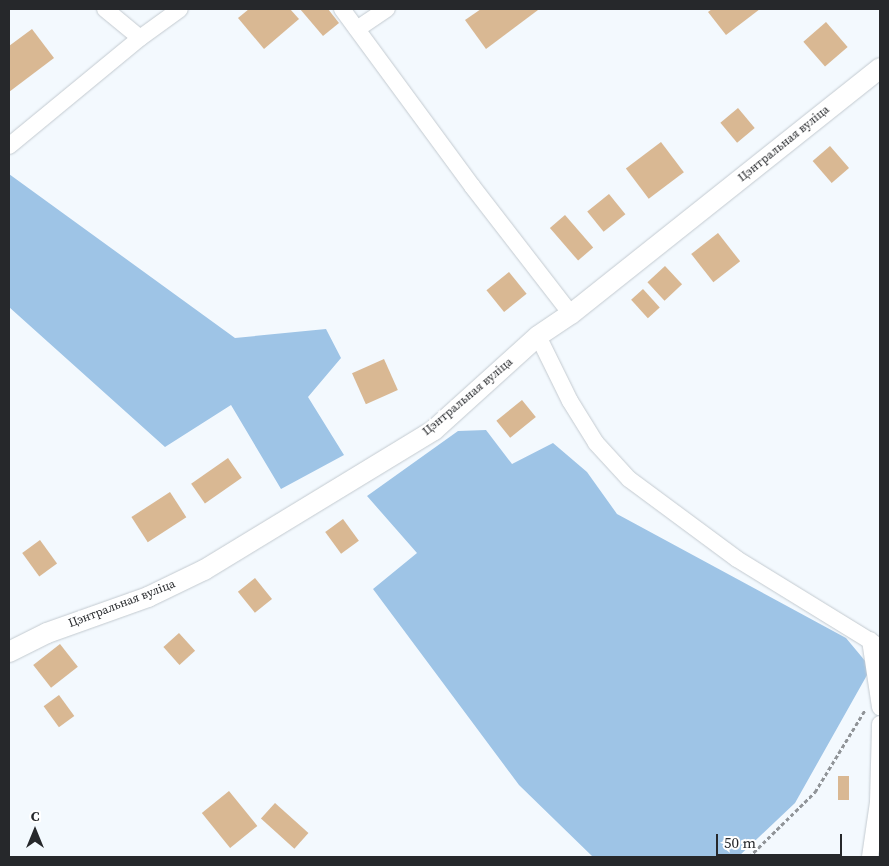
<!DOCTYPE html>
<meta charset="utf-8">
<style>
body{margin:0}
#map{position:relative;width:889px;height:866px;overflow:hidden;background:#f3f9fe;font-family:"Source Serif 4",serif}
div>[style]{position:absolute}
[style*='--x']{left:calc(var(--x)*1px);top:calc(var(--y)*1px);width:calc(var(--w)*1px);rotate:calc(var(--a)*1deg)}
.forest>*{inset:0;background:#9ec4e6}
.building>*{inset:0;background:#d9b893;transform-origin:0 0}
.path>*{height:3px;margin-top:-1.5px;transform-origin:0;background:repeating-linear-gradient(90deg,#909498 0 4px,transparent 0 6.5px)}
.roads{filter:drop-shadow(0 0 1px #c3cad0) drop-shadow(0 0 1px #c3cad0)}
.minor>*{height:16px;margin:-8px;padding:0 8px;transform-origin:8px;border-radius:8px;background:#fff}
.tertiary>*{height:20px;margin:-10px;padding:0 10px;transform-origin:10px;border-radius:10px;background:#fff}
span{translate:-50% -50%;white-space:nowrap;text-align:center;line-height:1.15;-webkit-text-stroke:4.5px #fff;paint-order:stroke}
.street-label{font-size:12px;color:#26282b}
.frame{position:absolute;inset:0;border:10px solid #26282b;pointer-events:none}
.north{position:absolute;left:10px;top:806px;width:50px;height:50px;-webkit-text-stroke:4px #fff;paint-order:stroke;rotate:0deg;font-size:14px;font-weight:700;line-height:20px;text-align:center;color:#26282b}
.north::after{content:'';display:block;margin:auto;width:18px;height:22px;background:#26282b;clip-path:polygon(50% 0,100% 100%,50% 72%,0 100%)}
.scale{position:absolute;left:716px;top:834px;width:126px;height:22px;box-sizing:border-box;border:2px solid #26282b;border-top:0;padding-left:6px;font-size:15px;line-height:18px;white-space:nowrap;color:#26282b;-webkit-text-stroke:4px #fff;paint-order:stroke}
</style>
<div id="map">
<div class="forest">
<div style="clip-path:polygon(9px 174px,235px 338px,326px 329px,341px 358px,308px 397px,344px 455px,281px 489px,231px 405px,165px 447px,9px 307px)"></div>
<div style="clip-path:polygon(486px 430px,512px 464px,553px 443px,587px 472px,617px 514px,846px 638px,871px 668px,795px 803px,738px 857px,593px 857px,519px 785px,373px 589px,417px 553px,367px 496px,458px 431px)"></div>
</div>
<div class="building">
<div style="clip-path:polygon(249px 9px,290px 9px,299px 19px,264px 49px,238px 18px)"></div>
<div style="clip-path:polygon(300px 9px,328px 9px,339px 23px,323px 36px)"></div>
<div style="clip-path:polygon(481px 9px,537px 9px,538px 10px,486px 49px,465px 20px)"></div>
<div style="clip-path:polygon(712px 9px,760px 9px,726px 35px,708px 12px)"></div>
<div style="left:826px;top:22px;width:33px;height:30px;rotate:49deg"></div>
<div style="clip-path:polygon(32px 29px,54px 58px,9px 92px,9px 46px)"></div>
<div style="left:738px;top:108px;width:26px;height:23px;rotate:50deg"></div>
<div style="left:661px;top:142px;width:38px;height:44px;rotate:53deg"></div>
<div style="left:830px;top:146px;width:29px;height:23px;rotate:49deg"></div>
<div style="left:609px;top:194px;width:26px;height:28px;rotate:51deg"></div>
<div style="left:565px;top:215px;width:43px;height:20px;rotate:49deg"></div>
<div style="left:718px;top:233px;width:36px;height:34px;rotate:52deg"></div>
<div style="left:665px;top:266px;width:25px;height:24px;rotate:47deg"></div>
<div style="left:509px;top:272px;width:28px;height:29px;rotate:51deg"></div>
<div style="left:643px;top:289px;width:25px;height:16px;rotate:48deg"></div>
<div style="left:384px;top:359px;width:34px;height:35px;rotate:66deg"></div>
<div style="left:522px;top:400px;width:22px;height:33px;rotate:51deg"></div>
<div style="left:228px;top:458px;width:24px;height:45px;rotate:55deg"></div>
<div style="left:170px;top:492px;width:30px;height:46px;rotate:57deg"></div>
<div style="left:343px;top:519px;width:27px;height:22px;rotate:54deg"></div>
<div style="left:40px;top:540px;width:29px;height:22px;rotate:54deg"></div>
<div style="left:255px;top:578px;width:27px;height:22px;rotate:51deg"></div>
<div style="left:179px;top:633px;width:24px;height:21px;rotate:48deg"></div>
<div style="left:60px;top:644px;width:29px;height:34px;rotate:52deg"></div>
<div style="left:59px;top:695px;width:26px;height:19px;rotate:54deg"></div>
<div style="left:838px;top:776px;width:11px;height:24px"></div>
<div style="left:229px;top:791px;width:45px;height:35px;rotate:51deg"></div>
<div style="left:275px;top:803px;width:45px;height:21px;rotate:42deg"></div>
</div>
<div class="path">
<div style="--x:749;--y:857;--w:93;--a:-44.6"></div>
<div style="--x:815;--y:792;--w:96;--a:-58.6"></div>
</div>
<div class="roads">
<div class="minor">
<div style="--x:105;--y:9;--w:45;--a:39.6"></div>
<div style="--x:140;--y:38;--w:49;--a:-35.9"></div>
<div style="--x:342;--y:9;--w:220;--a:53.7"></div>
<div style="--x:472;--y:186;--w:162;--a:52.3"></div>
<div style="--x:357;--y:29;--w:36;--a:-34"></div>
<div style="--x:9;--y:146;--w:170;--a:-39.5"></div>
<div style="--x:538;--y:336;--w:72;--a:63.8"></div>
<div style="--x:570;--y:401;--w:49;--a:58.2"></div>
<div style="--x:596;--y:443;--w:49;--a:47.5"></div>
<div style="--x:629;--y:479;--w:134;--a:36.5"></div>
<div style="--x:737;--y:559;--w:168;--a:31.6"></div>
<div style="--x:870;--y:640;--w:68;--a:81.5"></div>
<div style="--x:870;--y:857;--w:56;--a:-81.7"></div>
<div style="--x:878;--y:802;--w:78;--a:-88.5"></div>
</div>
<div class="tertiary">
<div style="--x:9;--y:652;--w:42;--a:-26.6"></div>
<div style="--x:47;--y:633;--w:107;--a:-19.6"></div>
<div style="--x:148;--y:597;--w:62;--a:-25.7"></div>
<div style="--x:204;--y:570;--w:269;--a:-31.3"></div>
<div style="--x:434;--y:430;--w:140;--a:-42.1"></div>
<div style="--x:538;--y:336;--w:40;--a:-34"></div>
<div style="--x:571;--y:314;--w:395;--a:-38.5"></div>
</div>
</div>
<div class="street-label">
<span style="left:784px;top:144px;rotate:-39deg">Цэнтральная вуліца</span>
<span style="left:468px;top:397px;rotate:-40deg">Цэнтральная вуліца</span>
<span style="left:122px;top:604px;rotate:-21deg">Цэнтральная вуліца</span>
</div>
<div class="frame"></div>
<div class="north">С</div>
<div class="scale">50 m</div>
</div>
